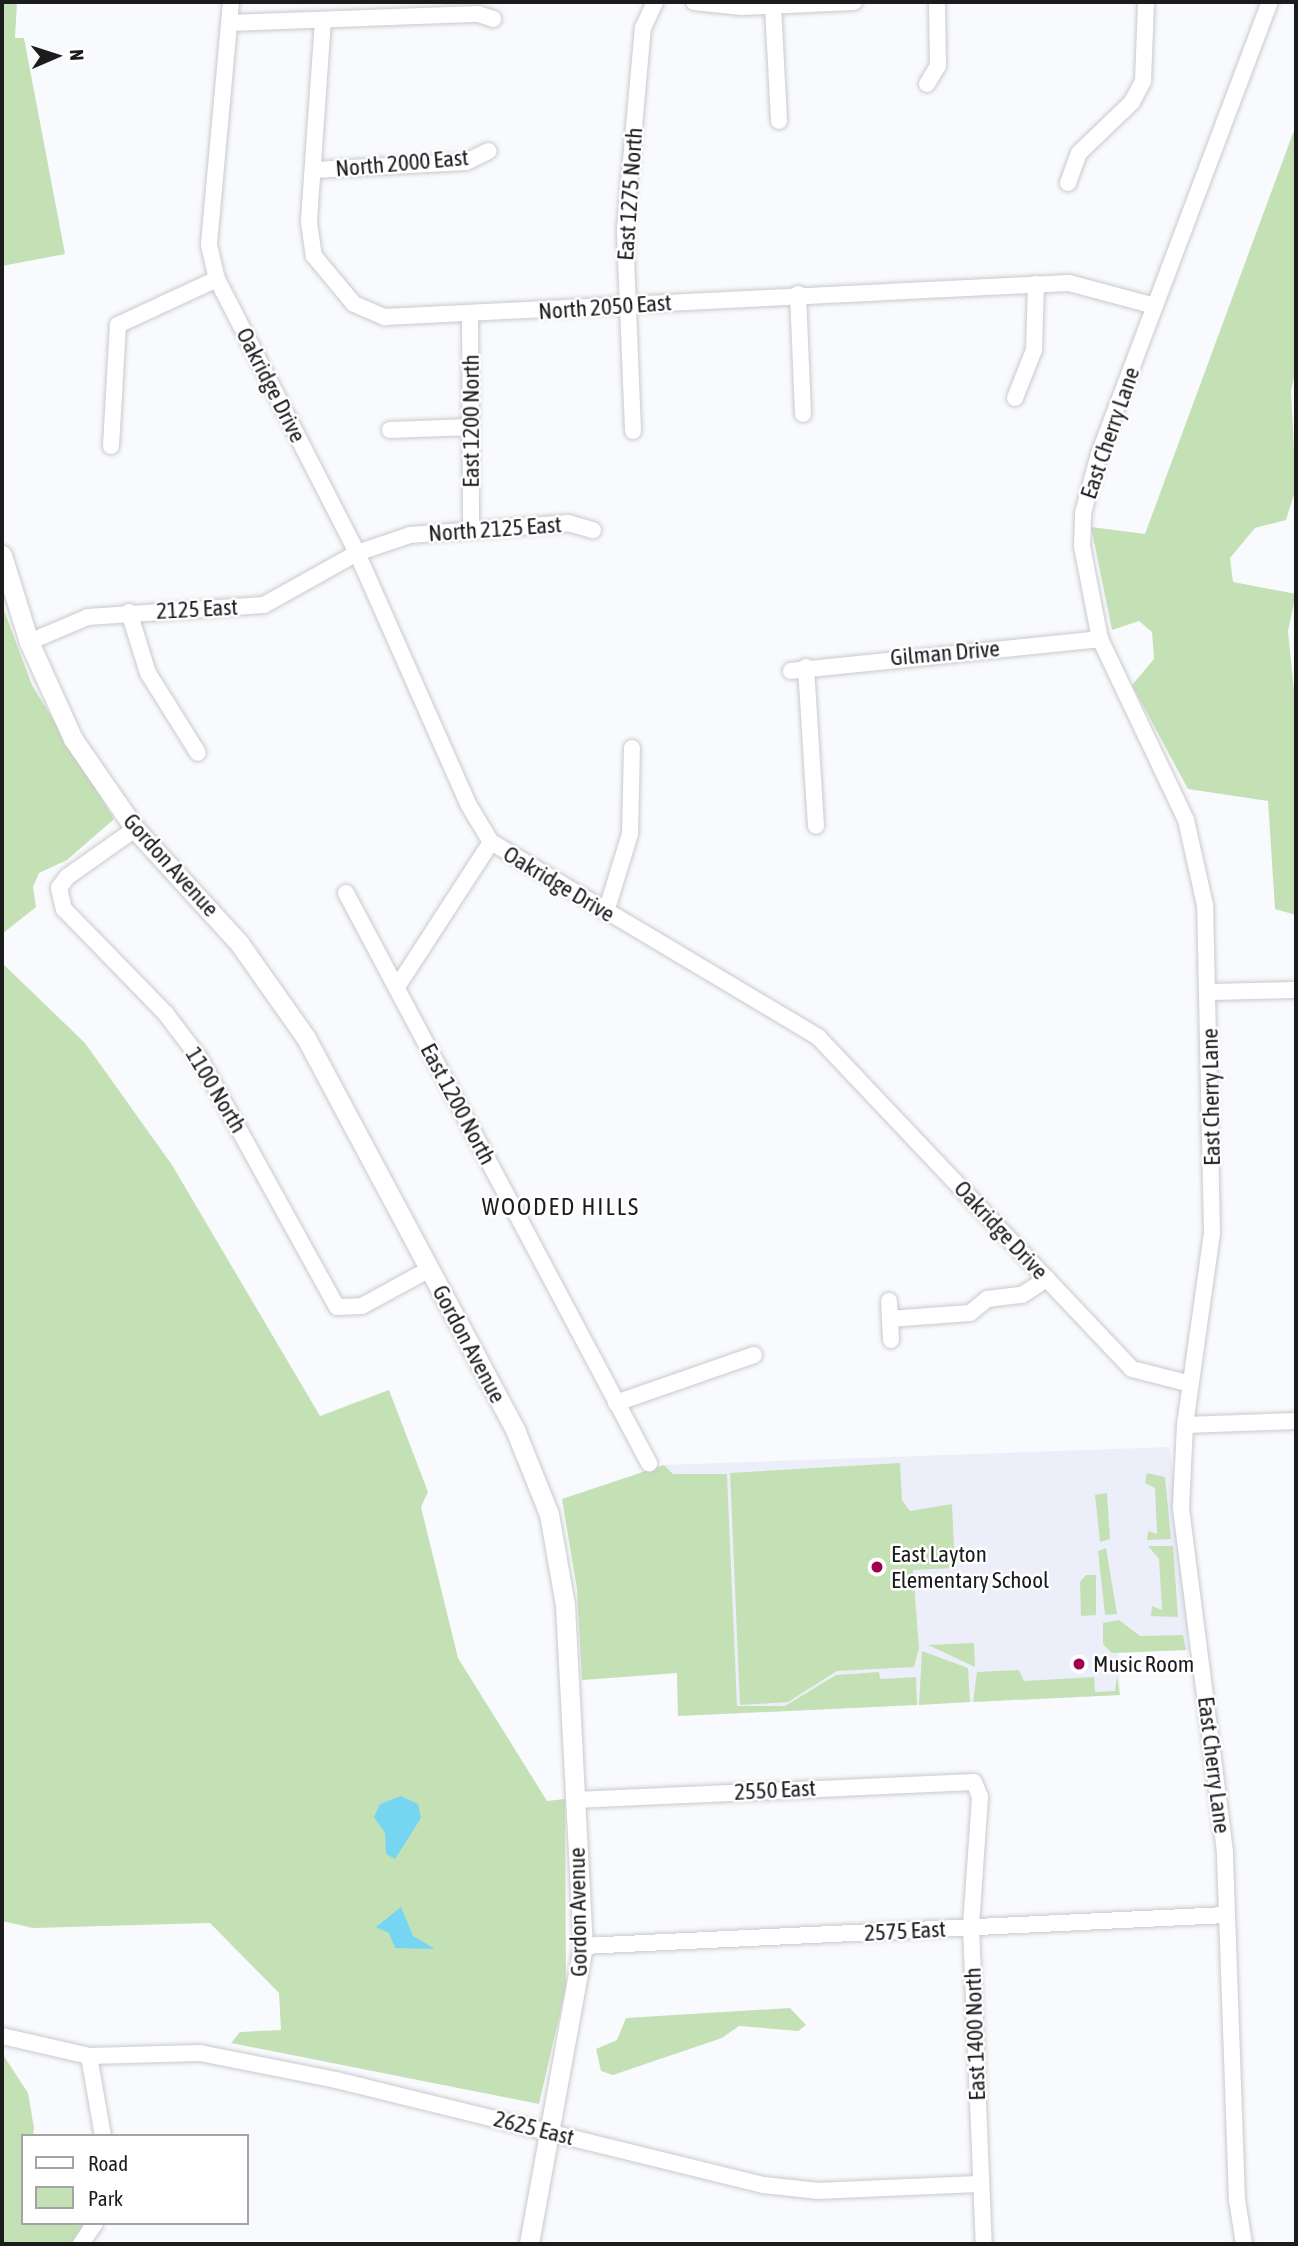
<!DOCTYPE html>
<style>
body{margin:0}
#map{position:relative;width:1298px;height:2246px;overflow:hidden;background:#f9fafe;font-family:"Asap Condensed",sans-serif}
div>[style]{position:absolute}
[style*='--x']{left:calc(var(--x)*1px);top:calc(var(--y)*1px);width:calc(var(--w)*1px);rotate:calc(var(--a)*1deg)}
.built>*{inset:0;background:#eceffa}
.green>*{inset:0;background:#c4e1b5}
.water>*{inset:0;background:#76d6f2}
.roads{filter:drop-shadow(0 0 2px #c9cacd) drop-shadow(0 0 2px #c9cacd)}
.minor>*{height:16px;margin:-8px;padding:0 8px;transform-origin:8px;border-radius:8px;background:#fff}
.major>*{height:19px;margin:-9.5px;padding:0 9.5px;transform-origin:9.5px;border-radius:9.5px;background:#fff}
.dots>*{width:19px;height:19px;translate:-50% -50%;box-sizing:border-box;border:4px solid #fff;border-radius:50%}
span{translate:-50% -50%;white-space:nowrap;text-align:center;line-height:1.15;-webkit-text-stroke:5px #fff;paint-order:stroke}
.street-label{font-size:23px;color:#1c1c1d}
.poi-label{font-size:23px;color:#1c1c1d}
.left{translate:0 -50%;text-align:left}
.neighbourhood-label{font-size:24px;color:#1c1c1d;letter-spacing:2px}
.frame{position:absolute;inset:0;border:4px solid #1c1c1d;pointer-events:none}
.legend{position:absolute;left:21px;top:2134px;width:228px;height:91px;box-sizing:border-box;background:#fff;border:2px solid #a4a4a5;margin:0;padding:9px 12px;list-style:none;font-size:21px;color:#1c1c1d}
.legend li{display:flex;align-items:center;gap:14px;height:35px}
.legend b{width:35px;border:2px solid #a4a4a5}
.north{position:absolute;left:21px;top:21px;width:70px;height:70px;-webkit-text-stroke:5px #fff;paint-order:stroke;rotate:87deg;font-size:19px;font-weight:700;line-height:28px;text-align:center;color:#1c1c1d}
.north::after{content:'';display:block;margin:auto;width:24px;height:32px;background:#1c1c1d;clip-path:polygon(50% 0,100% 100%,50% 72%,0 100%)}
</style>
<div id="map">
<div class="built">
<div style="clip-path:polygon(1170px 1447px,1189px 1650px,1119px 1653px,1120px 1695px,678px 1716px,677px 1673px,582px 1680px,577px 1589px,562px 1499px,664px 1465px)"></div>
</div>
<div class="green">
<div style="clip-path:polygon(2px 2px,17px 2px,15px 38px,24px 38px,65px 254px,2px 266px)"></div>
<div style="clip-path:polygon(1296px 125px,1296px 368px,1291px 391px,1296px 488px,1286px 520px,1255px 528px,1230px 558px,1233px 582px,1296px 594px,1288px 631px,1296px 711px,1296px 915px,1275px 909px,1268px 801px,1188px 789px,1132px 685px,1154px 659px,1152px 632px,1139px 621px,1112px 630px,1091px 527px,1145px 534px)"></div>
<div style="clip-path:polygon(2px 605px,32px 685px,114px 819px,67px 860px,39px 873px,33px 887px,36px 907px,2px 934px)"></div>
<div style="clip-path:polygon(2px 963px,85px 1043px,172px 1165px,320px 1416px,389px 1390px,428px 1492px,421px 1507px,458px 1658px,547px 1801px,565px 1799px,566px 1987px,539px 2104px,231px 2043px,240px 2032px,281px 2030px,279px 1993px,210px 1923px,33px 1928px,2px 1921px)"></div>
<div style="clip-path:polygon(900px 1463px,902px 1500px,910px 1511px,952px 1504px,955px 1568px,913px 1570px,919px 1648px,914px 1667px,837px 1671px,788px 1702px,740px 1705px,730px 1473px)"></div>
<div style="clip-path:polygon(664px 1465px,673px 1474px,727px 1474px,737px 1706px,785px 1706px,836px 1675px,879px 1672px,880px 1679px,916px 1677px,917px 1705px,678px 1716px,677px 1673px,582px 1680px,577px 1589px,562px 1499px)"></div>
<div style="clip-path:polygon(1147px 1473px,1165px 1477px,1171px 1539px,1147px 1540px,1148px 1531px,1157px 1534px,1155px 1488px,1145px 1483px)"></div>
<div style="clip-path:polygon(1107px 1493px,1110px 1539px,1100px 1542px,1095px 1495px)"></div>
<div style="clip-path:polygon(1148px 1546px,1173px 1546px,1178px 1617px,1151px 1616px,1152px 1606px,1162px 1610px,1159px 1559px)"></div>
<div style="clip-path:polygon(1106px 1548px,1117px 1614px,1105px 1615px,1098px 1551px)"></div>
<div style="clip-path:polygon(1086px 1575px,1096px 1575px,1096px 1615px,1081px 1616px,1080px 1582px)"></div>
<div style="clip-path:polygon(1119px 1620px,1140px 1636px,1183px 1635px,1186px 1650px,1112px 1653px,1103px 1644px,1103px 1623px)"></div>
<div style="clip-path:polygon(974px 1643px,975px 1667px,928px 1645px,973px 1643px)"></div>
<div style="clip-path:polygon(922px 1651px,968px 1668px,970px 1702px,919px 1705px)"></div>
<div style="clip-path:polygon(1019px 1670px,1024px 1681px,1094px 1677px,1095px 1692px,1115px 1691px,1117px 1676px,1120px 1695px,973px 1702px,977px 1672px)"></div>
<div style="clip-path:polygon(790px 2008px,806px 2025px,798px 2031px,739px 2026px,722px 2038px,613px 2075px,601px 2071px,596px 2049px,617px 2040px,626px 2018px)"></div>
<div style="clip-path:polygon(2px 2053px,28px 2093px,34px 2128px,33px 2136px,23px 2136px,23px 2223px,84px 2223px,71px 2244px,2px 2244px)"></div>
</div>
<div class="water">
<div style="clip-path:polygon(401px 1796px,418px 1804px,421px 1818px,395px 1859px,386px 1854px,385px 1833px,374px 1817px,380px 1804px)"></div>
<div style="clip-path:polygon(401px 1907px,413px 1936px,435px 1949px,395px 1948px,389px 1933px,376px 1927px)"></div>
</div>
<div class="roads">
<div class="minor">
<div style="--x:231;--y:2;--w:244;--a:95.2"></div>
<div style="--x:209;--y:245;--w:35;--a:77"></div>
<div style="--x:217;--y:279;--w:308;--a:62.9"></div>
<div style="--x:357;--y:553;--w:274;--a:66.1"></div>
<div style="--x:468;--y:804;--w:44;--a:58.8"></div>
<div style="--x:491;--y:842;--w:381;--a:30.8"></div>
<div style="--x:818;--y:1037;--w:457;--a:46.6"></div>
<div style="--x:1132;--y:1369;--w:61;--a:14.3"></div>
<div style="--x:694;--y:2;--w:48;--a:5.9"></div>
<div style="--x:742;--y:7;--w:112;--a:-2.6"></div>
<div style="--x:773;--y:6;--w:115;--a:87"></div>
<div style="--x:323;--y:20;--w:202;--a:94"></div>
<div style="--x:309;--y:222;--w:34;--a:82"></div>
<div style="--x:314;--y:256;--w:62;--a:50.2"></div>
<div style="--x:354;--y:304;--w:34;--a:23"></div>
<div style="--x:385;--y:317;--w:685;--a:-2.85"></div>
<div style="--x:1069;--y:283;--w:89;--a:15"></div>
<div style="--x:229;--y:23;--w:249;--a:-2.1"></div>
<div style="--x:478;--y:14;--w:16;--a:18"></div>
<div style="--x:927;--y:84;--w:21;--a:-59"></div>
<div style="--x:938;--y:66;--w:64;--a:-90.9"></div>
<div style="--x:313;--y:170;--w:153;--a:-3"></div>
<div style="--x:466;--y:162;--w:25;--a:-26"></div>
<div style="--x:1068;--y:183;--w:32;--a:-70"></div>
<div style="--x:1079;--y:153;--w:74;--a:-43.9"></div>
<div style="--x:1132;--y:102;--w:24;--a:-62"></div>
<div style="--x:1143;--y:81;--w:79;--a:-87.8"></div>
<div style="--x:798;--y:294;--w:120;--a:87.6"></div>
<div style="--x:470;--y:315;--w:211;--a:89.7"></div>
<div style="--x:1015;--y:398;--w:52;--a:-68.4"></div>
<div style="--x:1034;--y:350;--w:66;--a:-88.3"></div>
<div style="--x:390;--y:430;--w:80;--a:-2.1"></div>
<div style="--x:633;--y:431;--w:203;--a:-92.3"></div>
<div style="--x:625;--y:228;--w:201;--a:-84.9"></div>
<div style="--x:643;--y:28;--w:29;--a:-65"></div>
<div style="--x:111;--y:446;--w:121;--a:-86.7"></div>
<div style="--x:118;--y:325;--w:109;--a:-24.9"></div>
<div style="--x:129;--y:612;--w:64;--a:72.7"></div>
<div style="--x:148;--y:673;--w:94;--a:58"></div>
<div style="--x:29;--y:642;--w:64;--a:-23"></div>
<div style="--x:88;--y:617;--w:176;--a:-3.9"></div>
<div style="--x:264;--y:605;--w:107;--a:-29.2"></div>
<div style="--x:357;--y:553;--w:56;--a:-18.8"></div>
<div style="--x:410;--y:535;--w:158;--a:-4.3"></div>
<div style="--x:568;--y:523;--w:26;--a:16"></div>
<div style="--x:806;--y:667;--w:159;--a:86.4"></div>
<div style="--x:791;--y:671;--w:311;--a:-5.9"></div>
<div style="--x:135;--y:829;--w:83;--a:144.8"></div>
<div style="--x:67;--y:877;--w:14;--a:126"></div>
<div style="--x:59;--y:888;--w:22;--a:77"></div>
<div style="--x:64;--y:909;--w:146;--a:45.8"></div>
<div style="--x:166;--y:1014;--w:56;--a:52.9"></div>
<div style="--x:200;--y:1059;--w:283;--a:61.1"></div>
<div style="--x:337;--y:1307;--w:25;--a:-2"></div>
<div style="--x:362;--y:1306;--w:77;--a:-28.6"></div>
<div style="--x:346;--y:893;--w:646;--a:62.01"></div>
<div style="--x:606;--y:912;--w:82;--a:-72.9"></div>
<div style="--x:630;--y:834;--w:86;--a:-88.7"></div>
<div style="--x:397;--y:987;--w:173;--a:-57"></div>
<div style="--x:1209;--y:992;--w:87;--a:-1.3"></div>
<div style="--x:889;--y:1301;--w:39;--a:87"></div>
<div style="--x:890;--y:1319;--w:80;--a:-4.3"></div>
<div style="--x:970;--y:1313;--w:22;--a:-39"></div>
<div style="--x:987;--y:1299;--w:35;--a:-7"></div>
<div style="--x:1022;--y:1295;--w:30;--a:-33"></div>
<div style="--x:616;--y:1403;--w:146;--a:-19.2"></div>
<div style="--x:1185;--y:1425;--w:111;--a:-2.1"></div>
<div style="--x:575;--y:1800;--w:399;--a:-2.6"></div>
<div style="--x:974;--y:1782;--w:16;--a:68"></div>
<div style="--x:980;--y:1797;--w:130;--a:94"></div>
<div style="--x:971;--y:1927;--w:317;--a:87.7"></div>
<div style="--x:583;--y:1946;--w:644;--a:-2.76"></div>
<div style="--x:2;--y:2036;--w:89;--a:12.9"></div>
<div style="--x:89;--y:2056;--w:111;--a:-1.5"></div>
<div style="--x:200;--y:2053;--w:139;--a:11.2"></div>
<div style="--x:336;--y:2080;--w:441;--a:13.8"></div>
<div style="--x:764;--y:2185;--w:55;--a:6.2"></div>
<div style="--x:819;--y:2191;--w:162;--a:-2.5"></div>
<div style="--x:89;--y:2056;--w:81;--a:80.1"></div>
<div style="--x:81;--y:2244;--w:25;--a:-56"></div>
<div style="--x:1244;--y:2244;--w:45;--a:-99"></div>
<div style="--x:1237;--y:2200;--w:348;--a:-92"></div>
<div style="--x:1225;--y:1852;--w:348;--a:-97.3"></div>
<div style="--x:1181;--y:1507;--w:82;--a:-87.2"></div>
<div style="--x:1185;--y:1425;--w:194;--a:-82"></div>
<div style="--x:1212;--y:1233;--w:328;--a:-91.2"></div>
<div style="--x:1205;--y:905;--w:87;--a:-102.6"></div>
<div style="--x:1186;--y:820;--w:200;--a:-115.4"></div>
<div style="--x:1100;--y:639;--w:95;--a:-101"></div>
<div style="--x:1082;--y:546;--w:33;--a:-88"></div>
<div style="--x:1083;--y:513;--w:61;--a:-74.8"></div>
<div style="--x:1099;--y:454;--w:483;--a:-69.3"></div>
</div>
<div class="major">
<div style="--x:2;--y:555;--w:91;--a:72.8"></div>
<div style="--x:29;--y:642;--w:107;--a:65.6"></div>
<div style="--x:73;--y:739;--w:109;--a:55.4"></div>
<div style="--x:135;--y:829;--w:154;--a:47.6"></div>
<div style="--x:239;--y:943;--w:116;--a:54.8"></div>
<div style="--x:306;--y:1038;--w:446;--a:61.9"></div>
<div style="--x:516;--y:1432;--w:88;--a:68.1"></div>
<div style="--x:549;--y:1514;--w:92;--a:80"></div>
<div style="--x:565;--y:1605;--w:341;--a:87"></div>
<div style="--x:583;--y:1946;--w:303;--a:100.3"></div>
</div>
</div>
<div class="dots">
<div style="left:877px;top:1567px;background:#9d044d"></div>
<div style="left:1079px;top:1664px;background:#9d044d"></div>
</div>
<div class="street-label">
<span style="left:402px;top:163px;rotate:-5deg">North 2000 East</span>
<span style="left:630px;top:194px;rotate:-86deg">East 1275 North</span>
<span style="left:605px;top:307px;rotate:-4deg">North 2050 East</span>
<span style="left:271px;top:385px;rotate:63deg">Oakridge Drive</span>
<span style="left:471px;top:421px;rotate:-90deg">East 1200 North</span>
<span style="left:1110px;top:433px;rotate:-71deg">East Cherry Lane</span>
<span style="left:495px;top:529px;rotate:-4deg">North 2125 East</span>
<span style="left:197px;top:609px;rotate:-3deg">2125 East</span>
<span style="left:945px;top:653px;rotate:-5deg">Gilman Drive</span>
<span style="left:171px;top:865px;rotate:48deg">Gordon Avenue</span>
<span style="left:559px;top:884px;rotate:31deg">Oakridge Drive</span>
<span style="left:216px;top:1090px;rotate:59deg">1100 North</span>
<span style="left:1211px;top:1097px;rotate:-91deg">East Cherry Lane</span>
<span style="left:458px;top:1104px;rotate:62deg">East 1200 North</span>
<span style="left:1001px;top:1230px;rotate:47deg">Oakridge Drive</span>
<span style="left:469px;top:1344px;rotate:62deg">Gordon Avenue</span>
<span style="left:1214px;top:1765px;rotate:83deg">East Cherry Lane</span>
<span style="left:775px;top:1790px;rotate:-3deg">2550 East</span>
<span style="left:578px;top:1912px;rotate:-91deg">Gordon Avenue</span>
<span style="left:905px;top:1931px;rotate:-3deg">2575 East</span>
<span style="left:975px;top:2034px;rotate:-92deg">East 1400 North</span>
<span style="left:534px;top:2128px;rotate:14deg">2625 East</span>
</div>
<div class="poi-label">
<span class="left" style="left:891px;top:1567px">East Layton<br>Elementary School</span>
<span class="left" style="left:1093px;top:1664px">Music Room</span>
</div>
<div class="neighbourhood-label">
<span style="left:561px;top:1207px">WOODED HILLS</span>
</div>
<div class="frame"></div>
<ul class="legend">
<li><b style="height:9px;background:#fff"></b>Road</li>
<li><b style="height:19px;background:#c4e1b5"></b>Park</li>
</ul>
<div class="north">N</div>
</div>
